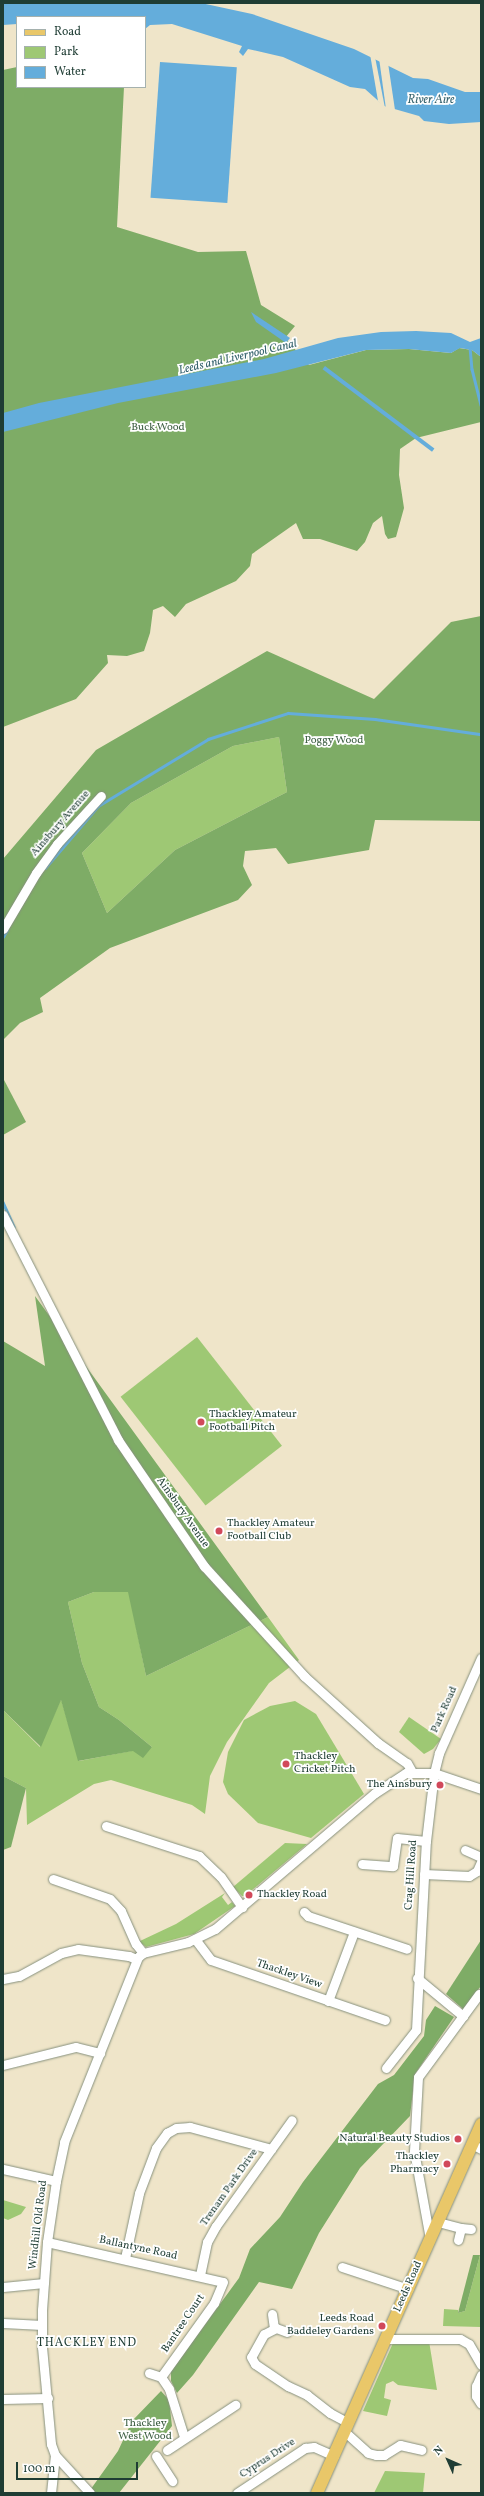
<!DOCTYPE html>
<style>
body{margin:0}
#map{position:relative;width:484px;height:2496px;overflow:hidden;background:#efe5c9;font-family:Vollkorn,serif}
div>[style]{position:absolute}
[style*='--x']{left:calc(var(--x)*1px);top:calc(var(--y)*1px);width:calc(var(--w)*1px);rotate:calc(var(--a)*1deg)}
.green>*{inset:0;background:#9ec874;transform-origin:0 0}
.forest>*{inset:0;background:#7eac66}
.water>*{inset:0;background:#64addb;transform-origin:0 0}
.pier>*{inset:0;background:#efe5c9}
.stream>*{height:2.5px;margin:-1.25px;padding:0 1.25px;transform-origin:1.25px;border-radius:1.25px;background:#64addb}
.roads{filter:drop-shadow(0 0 1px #87917e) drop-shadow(0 0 1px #87917e)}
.minor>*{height:9px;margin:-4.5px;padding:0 4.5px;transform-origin:4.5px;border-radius:4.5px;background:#fff}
.major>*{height:12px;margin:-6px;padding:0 6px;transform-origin:6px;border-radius:6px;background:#e9c769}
.dots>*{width:11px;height:11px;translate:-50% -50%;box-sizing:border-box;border:2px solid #fff;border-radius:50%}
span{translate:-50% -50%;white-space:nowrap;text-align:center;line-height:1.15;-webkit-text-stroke:3.5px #fff;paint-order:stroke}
.park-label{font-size:11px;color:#3f6044}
.street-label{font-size:11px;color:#1f3d34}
.poi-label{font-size:11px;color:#1f3d34}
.left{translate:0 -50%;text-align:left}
.right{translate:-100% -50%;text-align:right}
.water-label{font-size:12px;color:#37646e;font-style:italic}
.neighbourhood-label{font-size:12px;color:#1f3d34;letter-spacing:1px}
.frame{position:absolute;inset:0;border:4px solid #1f3d34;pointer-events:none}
.legend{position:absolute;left:16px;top:16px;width:130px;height:72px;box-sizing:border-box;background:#fff;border:1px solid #a5b1ae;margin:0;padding:5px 7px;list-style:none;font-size:12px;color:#1f3d34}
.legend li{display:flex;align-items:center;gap:8px;height:20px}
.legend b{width:20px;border:1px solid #a5b1ae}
.north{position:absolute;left:428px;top:2440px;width:40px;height:40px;-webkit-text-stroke:3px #fff;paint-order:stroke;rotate:315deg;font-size:11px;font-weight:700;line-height:16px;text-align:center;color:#1f3d34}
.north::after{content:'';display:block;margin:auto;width:14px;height:18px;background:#1f3d34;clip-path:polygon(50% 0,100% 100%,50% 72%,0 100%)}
.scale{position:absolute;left:16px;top:2462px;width:122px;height:18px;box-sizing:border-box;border:2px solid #1f3d34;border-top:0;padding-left:5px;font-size:12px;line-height:14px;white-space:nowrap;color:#1f3d34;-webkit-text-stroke:3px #fff;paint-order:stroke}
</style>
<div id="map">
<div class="green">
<div style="clip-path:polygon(279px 737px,287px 792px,175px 850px,107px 913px,82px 853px,131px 803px,233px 746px)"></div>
<div style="left:197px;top:1337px;width:138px;height:97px;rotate:52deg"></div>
<div style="clip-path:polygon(94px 1592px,129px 1592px,146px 1676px,268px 1617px,299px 1660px,269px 1683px,227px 1742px,210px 1776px,205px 1814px,192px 1805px,111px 1780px,94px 1784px,27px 1825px,26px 1788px,3px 1776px,3px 1710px,40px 1747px,61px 1699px,79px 1761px,152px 1747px,119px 1720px,99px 1707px,82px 1663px,68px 1602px)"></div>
<div style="clip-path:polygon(295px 1701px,316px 1714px,364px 1794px,311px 1838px,258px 1823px,228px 1794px,223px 1782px,228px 1752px,244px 1720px,270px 1706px)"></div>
<div style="clip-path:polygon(409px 1717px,441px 1739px,433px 1749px,424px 1754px,399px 1732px)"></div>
<div style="clip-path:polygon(285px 1843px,307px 1844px,245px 1896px,242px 1896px,233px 1887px)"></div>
<div style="clip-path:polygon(225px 1893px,222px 1897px,228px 1905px,232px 1902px,235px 1906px,194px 1934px,146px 1947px,141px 1943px,140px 1941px,176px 1924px)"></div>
<div style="clip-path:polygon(3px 2200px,26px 2207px,21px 2214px,8px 2220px,3px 2218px)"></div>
<div style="clip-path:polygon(480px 2255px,481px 2327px,443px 2326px,444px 2309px,458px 2310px,458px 2313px,465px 2311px)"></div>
<div style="clip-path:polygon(429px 2341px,437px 2390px,398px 2385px,393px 2381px,386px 2384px,384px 2398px,391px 2400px,387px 2416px,363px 2411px,393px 2343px)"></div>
<div style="clip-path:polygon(385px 2471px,425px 2473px,423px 2493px,374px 2493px)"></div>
</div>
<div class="forest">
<div style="clip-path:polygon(17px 67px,17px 87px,124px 87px,117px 227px,198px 252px,246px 251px,261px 305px,295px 326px,285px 338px,309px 365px,366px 350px,409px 349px,451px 353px,459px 348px,472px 350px,481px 357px,481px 422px,416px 438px,400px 449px,399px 475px,404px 508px,396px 537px,388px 539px,385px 534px,382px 516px,373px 523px,365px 542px,357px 551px,320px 539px,303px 539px,296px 523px,252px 554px,250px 566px,236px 581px,186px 604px,175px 617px,163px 606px,153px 610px,150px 633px,144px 651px,127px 656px,107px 655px,108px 663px,76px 699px,3px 727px,3px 70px)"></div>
<div style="clip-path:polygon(evenodd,481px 616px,481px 821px,375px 820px,369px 850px,288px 864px,276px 848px,245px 851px,243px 866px,252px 885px,238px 900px,110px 948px,40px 998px,43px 1012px,20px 1023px,3px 1040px,3px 859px,96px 750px,267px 651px,374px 699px,451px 622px,481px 616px,279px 737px,287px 792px,175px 850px,107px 913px,82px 853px,131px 803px,233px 746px,279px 737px)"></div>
<div style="clip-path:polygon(3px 1078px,26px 1122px,3px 1135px)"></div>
<div style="clip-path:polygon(35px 1296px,268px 1617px,146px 1676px,128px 1592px,94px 1592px,68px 1602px,82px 1663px,99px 1707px,119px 1720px,152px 1747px,143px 1758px,133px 1751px,78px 1761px,61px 1700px,41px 1747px,3px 1710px,3px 1341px,45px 1366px)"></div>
<div style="clip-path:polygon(3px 1776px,26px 1788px,11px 1847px,3px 1850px)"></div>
<div style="clip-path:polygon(481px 1940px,481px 1986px,463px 2009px,446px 1994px)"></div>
<div style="clip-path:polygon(435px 2006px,454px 2017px,415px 2074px,410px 2116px,360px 2168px,319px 2233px,292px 2289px,259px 2282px,193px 2375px,177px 2393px,171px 2381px,171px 2371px,239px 2278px,250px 2249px,280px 2217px,303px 2182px,378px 2084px,394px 2075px,424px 2036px,426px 2020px)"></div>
<div style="clip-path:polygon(473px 2255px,480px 2255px,465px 2311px,458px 2313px)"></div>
<div style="clip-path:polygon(161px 2391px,169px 2400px,172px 2426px,119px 2493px,88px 2493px,118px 2451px,132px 2421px)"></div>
</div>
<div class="water">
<div style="clip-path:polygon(3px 3px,201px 3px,252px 14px,354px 49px,413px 78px,428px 79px,465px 92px,481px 92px,481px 122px,449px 124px,424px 121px,419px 116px,384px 106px,365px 89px,350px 87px,283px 57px,248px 49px,243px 56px,239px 52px,242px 46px,172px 24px,150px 25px,145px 29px,145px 17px,17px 17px,17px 24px,3px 25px)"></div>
<div style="left:160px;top:62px;width:77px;height:136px;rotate:4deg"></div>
<div style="clip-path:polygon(251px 312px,290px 338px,286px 343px,256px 322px)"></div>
<div style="clip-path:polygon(416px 331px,451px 333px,470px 342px,481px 338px,481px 357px,472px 350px,460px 348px,451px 353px,409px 349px,366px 350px,276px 373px,118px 403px,3px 432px,3px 413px,39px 403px,264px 359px,338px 338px,381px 332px)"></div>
<div style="left:325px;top:366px;width:137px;height:4px;rotate:37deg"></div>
</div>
<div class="pier">
<div style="clip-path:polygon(370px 54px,375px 57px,385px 108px,378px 101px)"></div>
<div style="clip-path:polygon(379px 58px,388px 63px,395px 110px,386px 109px)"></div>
</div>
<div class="stream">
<div style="--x:470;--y:347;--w:22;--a:85"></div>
<div style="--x:472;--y:369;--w:37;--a:76"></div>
<div style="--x:45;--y:868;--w:82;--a:-49.5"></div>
<div style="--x:98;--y:806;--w:129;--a:-31.3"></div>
<div style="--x:208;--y:739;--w:84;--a:-18"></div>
<div style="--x:288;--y:713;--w:87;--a:3.9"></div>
<div style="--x:375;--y:719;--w:107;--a:8.1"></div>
<div style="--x:3;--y:937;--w:8;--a:-60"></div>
<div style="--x:3;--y:1202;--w:27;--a:66"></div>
</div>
<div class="roads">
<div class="minor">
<div style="--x:3;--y:929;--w:65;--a:-59.5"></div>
<div style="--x:36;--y:873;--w:36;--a:-54"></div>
<div style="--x:57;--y:844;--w:65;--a:-47.5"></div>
<div style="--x:3;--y:1215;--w:253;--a:62.9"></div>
<div style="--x:118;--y:1440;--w:153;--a:55.7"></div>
<div style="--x:204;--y:1566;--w:149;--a:47.7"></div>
<div style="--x:304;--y:1676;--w:100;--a:42.2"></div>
<div style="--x:378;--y:1743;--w:35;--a:35"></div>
<div style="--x:407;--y:1763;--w:10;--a:61"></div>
<div style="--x:106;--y:1826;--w:98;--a:17.9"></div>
<div style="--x:199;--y:1856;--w:30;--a:44"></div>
<div style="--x:221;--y:1877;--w:37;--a:55"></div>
<div style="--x:465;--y:1850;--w:17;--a:24"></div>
<div style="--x:362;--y:1864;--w:31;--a:4"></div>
<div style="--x:393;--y:1866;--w:28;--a:-82"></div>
<div style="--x:397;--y:1838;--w:29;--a:6"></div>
<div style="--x:424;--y:1874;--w:45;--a:2.5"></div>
<div style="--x:469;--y:1876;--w:9;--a:-32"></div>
<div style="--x:477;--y:1871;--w:10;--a:-66"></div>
<div style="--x:53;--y:1879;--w:60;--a:19.3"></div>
<div style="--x:110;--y:1899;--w:16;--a:47"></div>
<div style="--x:121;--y:1911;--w:36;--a:66"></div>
<div style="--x:136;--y:1944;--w:11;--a:52"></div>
<div style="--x:304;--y:1912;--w:6;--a:45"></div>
<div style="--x:308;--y:1916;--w:104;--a:18.4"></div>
<div style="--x:195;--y:1939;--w:26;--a:53"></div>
<div style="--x:211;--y:1960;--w:184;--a:19"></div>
<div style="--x:417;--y:1978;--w:60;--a:39.6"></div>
<div style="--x:3;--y:1979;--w:16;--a:-11"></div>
<div style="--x:19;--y:1976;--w:48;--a:-28.7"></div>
<div style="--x:61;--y:1953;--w:17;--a:-13"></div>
<div style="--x:78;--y:1949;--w:51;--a:7.8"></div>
<div style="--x:129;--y:1956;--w:8;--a:23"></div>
<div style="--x:328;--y:2001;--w:74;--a:-69.4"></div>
<div style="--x:3;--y:2065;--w:75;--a:-13.9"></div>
<div style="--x:76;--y:2047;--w:25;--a:14"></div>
<div style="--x:386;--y:2068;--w:48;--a:-51.7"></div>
<div style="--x:416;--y:2030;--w:189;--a:-87"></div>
<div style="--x:426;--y:1841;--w:68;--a:-83.3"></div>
<div style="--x:434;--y:1773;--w:21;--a:-76"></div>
<div style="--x:439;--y:1753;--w:104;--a:-66.1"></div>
<div style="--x:472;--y:2144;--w:10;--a:29"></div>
<div style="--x:3;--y:2169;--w:54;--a:12.8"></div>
<div style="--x:438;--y:2222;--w:24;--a:15"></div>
<div style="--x:430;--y:2239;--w:89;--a:-100.3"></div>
<div style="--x:414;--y:2151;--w:74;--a:-86.9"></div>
<div style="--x:418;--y:2077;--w:103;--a:-53.7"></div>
<div style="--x:458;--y:2240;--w:12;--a:-76"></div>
<div style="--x:461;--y:2228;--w:10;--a:6"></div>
<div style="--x:47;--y:2242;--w:180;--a:12.8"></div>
<div style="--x:223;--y:2282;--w:23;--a:113"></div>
<div style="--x:214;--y:2303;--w:91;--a:125.6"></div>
<div style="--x:161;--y:2377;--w:14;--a:56"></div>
<div style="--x:169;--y:2389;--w:50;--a:72.6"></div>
<div style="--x:125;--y:2258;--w:66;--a:-77.8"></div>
<div style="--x:139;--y:2193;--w:48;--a:-69.3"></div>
<div style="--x:156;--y:2148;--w:19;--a:-54"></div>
<div style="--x:167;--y:2133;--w:10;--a:-29"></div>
<div style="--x:176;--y:2128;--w:14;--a:-4"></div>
<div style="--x:190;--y:2127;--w:84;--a:15.2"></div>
<div style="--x:342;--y:2267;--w:70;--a:18.4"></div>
<div style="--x:200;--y:2275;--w:34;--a:-78"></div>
<div style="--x:207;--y:2242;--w:18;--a:-61"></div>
<div style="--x:216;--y:2226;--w:130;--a:-54.4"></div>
<div style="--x:3;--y:2287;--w:41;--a:-5.6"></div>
<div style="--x:272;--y:2314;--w:14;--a:82"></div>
<div style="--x:3;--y:2323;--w:39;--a:3"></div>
<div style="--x:287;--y:2332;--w:12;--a:-160"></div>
<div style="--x:276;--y:2328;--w:13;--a:153"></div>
<div style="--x:264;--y:2334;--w:26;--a:119"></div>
<div style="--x:251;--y:2357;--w:8;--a:60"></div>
<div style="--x:255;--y:2364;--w:40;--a:34"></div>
<div style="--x:288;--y:2386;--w:21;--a:25"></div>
<div style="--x:307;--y:2395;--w:29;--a:38"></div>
<div style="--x:330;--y:2413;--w:21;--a:28"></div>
<div style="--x:386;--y:2339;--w:74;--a:0"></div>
<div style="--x:460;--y:2339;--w:10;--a:29"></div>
<div style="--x:469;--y:2344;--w:24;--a:60"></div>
<div style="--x:149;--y:2373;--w:13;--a:18"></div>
<div style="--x:481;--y:2375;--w:12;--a:114"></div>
<div style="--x:476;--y:2386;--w:10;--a:90"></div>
<div style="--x:476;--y:2396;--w:9;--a:58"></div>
<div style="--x:3;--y:2399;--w:45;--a:-1.3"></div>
<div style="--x:345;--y:2432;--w:31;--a:42"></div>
<div style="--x:368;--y:2453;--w:8;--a:14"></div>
<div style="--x:376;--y:2455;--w:8;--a:0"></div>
<div style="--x:384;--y:2455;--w:19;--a:-32"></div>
<div style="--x:400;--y:2445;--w:22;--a:13"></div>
<div style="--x:167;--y:2450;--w:82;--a:-33.5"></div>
<div style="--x:156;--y:2456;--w:30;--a:57"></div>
<div style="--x:51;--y:2493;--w:38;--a:-84"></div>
<div style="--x:90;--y:2493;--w:52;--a:-132.6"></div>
<div style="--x:55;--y:2455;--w:12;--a:-110"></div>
<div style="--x:51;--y:2444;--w:97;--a:-95.3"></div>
<div style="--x:42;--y:2347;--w:37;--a:-90"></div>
<div style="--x:42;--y:2310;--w:68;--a:-85.8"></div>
<div style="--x:47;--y:2242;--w:62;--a:-81.6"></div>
<div style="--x:56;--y:2181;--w:40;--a:-78"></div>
<div style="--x:64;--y:2142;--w:199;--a:-68.2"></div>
<div style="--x:138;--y:1957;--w:6;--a:-39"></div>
<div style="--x:143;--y:1953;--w:46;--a:-13.7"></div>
<div style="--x:188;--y:1942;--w:30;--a:-26"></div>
<div style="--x:215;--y:1929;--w:210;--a:-40.4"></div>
<div style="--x:375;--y:1793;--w:37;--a:-33"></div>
<div style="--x:406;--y:1773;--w:28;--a:0"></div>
<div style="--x:434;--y:1773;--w:50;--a:18.8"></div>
<div style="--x:237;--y:2493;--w:82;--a:-33.5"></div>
<div style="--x:305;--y:2448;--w:9;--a:-6"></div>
<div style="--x:314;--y:2447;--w:22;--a:24"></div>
</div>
<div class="major">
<div style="--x:317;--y:2493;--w:404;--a:-66"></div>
</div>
</div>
<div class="dots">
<div style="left:201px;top:1422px;background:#d1495b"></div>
<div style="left:219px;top:1531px;background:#d1495b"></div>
<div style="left:286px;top:1764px;background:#d1495b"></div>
<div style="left:440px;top:1785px;background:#d1495b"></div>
<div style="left:249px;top:1895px;background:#d1495b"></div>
<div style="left:458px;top:2139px;background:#d1495b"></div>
<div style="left:447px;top:2164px;background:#d1495b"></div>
<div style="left:382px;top:2326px;background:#d1495b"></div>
</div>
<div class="park-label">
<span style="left:158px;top:428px">Buck Wood</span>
<span style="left:334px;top:741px">Poggy Wood</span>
<span style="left:145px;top:2431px">Thackley<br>West Wood</span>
</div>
<div class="street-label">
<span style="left:61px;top:824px;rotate:-49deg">Ainsbury Avenue</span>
<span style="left:182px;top:1513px;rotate:55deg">Ainsbury Avenue</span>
<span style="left:445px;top:1710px;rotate:-66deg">Park Road</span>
<span style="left:412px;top:1875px;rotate:-86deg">Crag Hill Road</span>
<span style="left:289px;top:1975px;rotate:19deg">Thackley View</span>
<span style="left:230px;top:2188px;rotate:-55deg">Trenam Park Drive</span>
<span style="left:39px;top:2225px;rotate:-83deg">Windhill Old Road</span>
<span style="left:138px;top:2249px;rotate:12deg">Ballantyne Road</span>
<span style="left:409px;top:2287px;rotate:-66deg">Leeds Road</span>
<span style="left:184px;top:2324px;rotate:-56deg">Bantree Court</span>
<span style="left:268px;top:2459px;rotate:-33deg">Cyprus Drive</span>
</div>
<div class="poi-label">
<span class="left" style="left:209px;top:1422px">Thackley Amateur<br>Football Pitch</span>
<span class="left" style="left:227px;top:1531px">Thackley Amateur<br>Football Club</span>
<span class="left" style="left:294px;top:1764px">Thackley<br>Cricket Pitch</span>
<span class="right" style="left:432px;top:1785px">The Ainsbury</span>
<span class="left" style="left:257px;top:1895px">Thackley Road</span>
<span class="right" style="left:450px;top:2139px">Natural Beauty Studios</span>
<span class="right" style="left:439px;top:2164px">Thackley<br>Pharmacy</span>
<span class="right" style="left:374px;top:2326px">Leeds Road<br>Baddeley Gardens</span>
</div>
<div class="water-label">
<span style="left:431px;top:101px">River Aire</span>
<span style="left:238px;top:358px;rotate:-13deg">Leeds and Liverpool Canal</span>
</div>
<div class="neighbourhood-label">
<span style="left:87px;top:2344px">THACKLEY END</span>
</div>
<div class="frame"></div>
<ul class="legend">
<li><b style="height:5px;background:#e9c769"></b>Road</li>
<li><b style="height:11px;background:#9ec874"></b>Park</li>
<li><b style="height:11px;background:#64addb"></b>Water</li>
</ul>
<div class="north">N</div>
<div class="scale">100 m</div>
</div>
